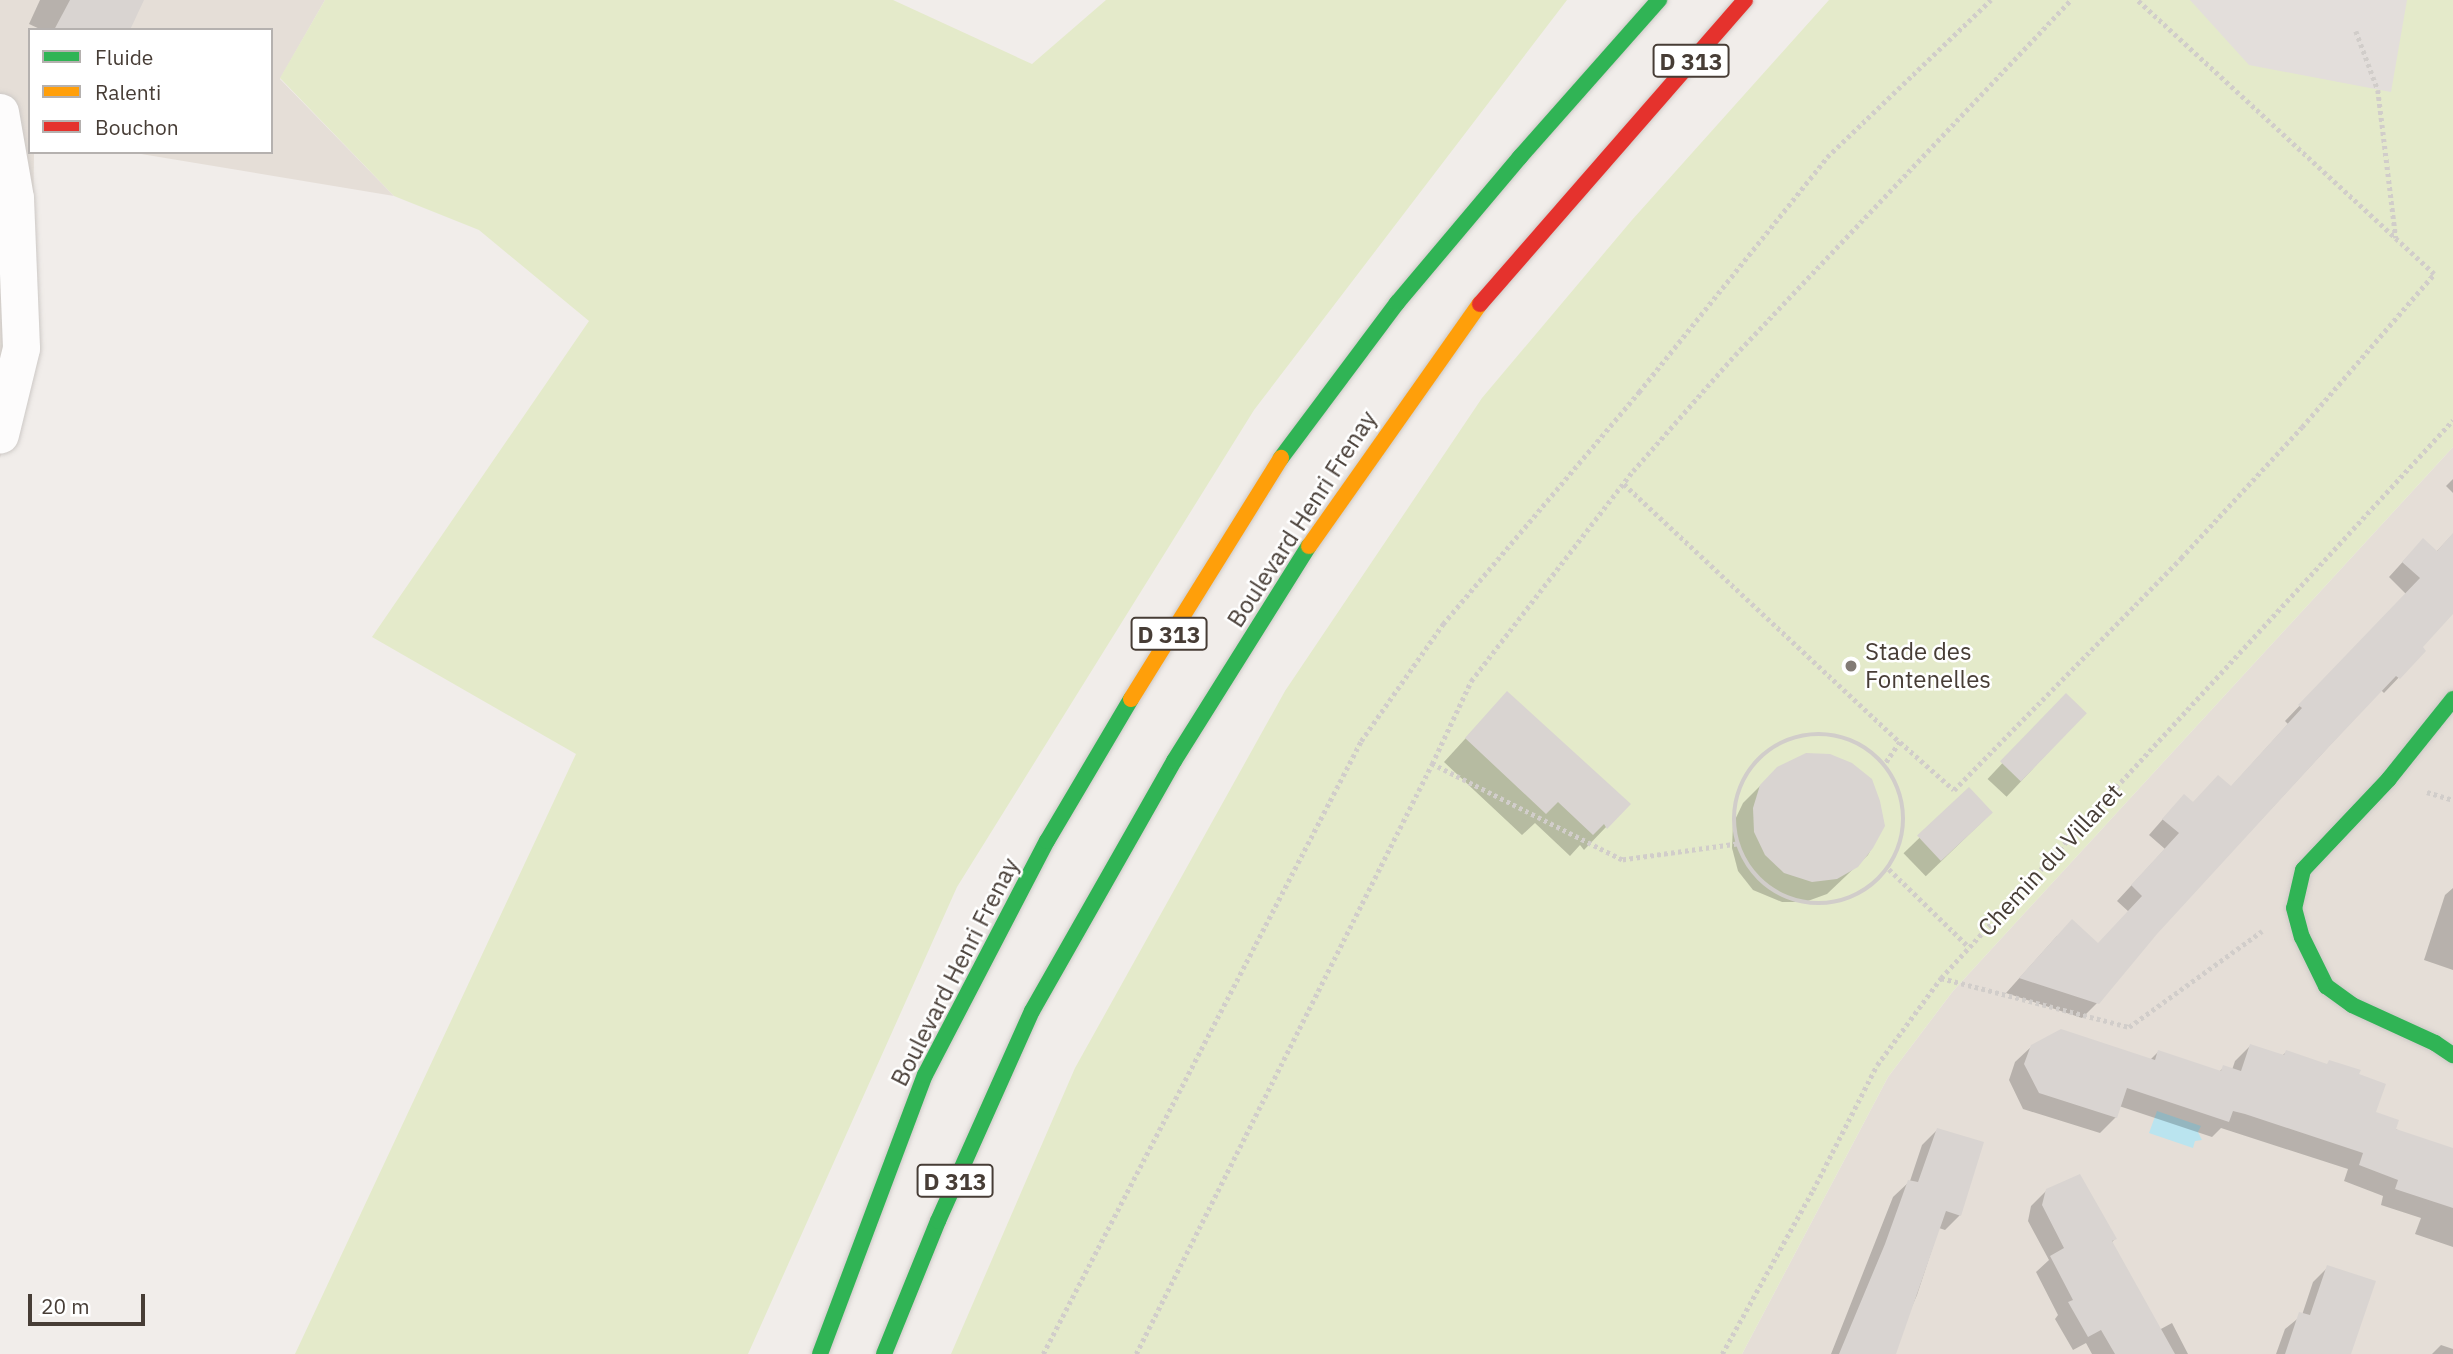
<!DOCTYPE html>
<style>
body{margin:0}
#map{position:relative;width:2453px;height:1354px;overflow:hidden;background:#f1edea;font-family:"IBM Plex Sans",sans-serif}
div>[style]{position:absolute}
[style*='--x']{left:calc(var(--x)*1px);top:calc(var(--y)*1px);width:calc(var(--w)*1px);rotate:calc(var(--a)*1deg)}
.residential>*{inset:0;background:#e5ded7}
.green>*{inset:0;background:#e4eaca}
.parking>*{inset:0;background:#e3dedb}
.water>*{inset:0;background:#bae4ef}
.shadow>*{inset:0;background:#0003;transform-origin:0 0}
.building>*{inset:0;background:#d9d4d1;transform-origin:0 0}
.path>*{height:4.5px;margin-top:-2.25px;transform-origin:0;background:repeating-linear-gradient(90deg,#d1cdca 0 3.5px,transparent 0 7px)}
.path>.ring{margin:-2.25px;padding:0;box-sizing:content-box;background:none;border:4.5px solid #d1cdca;border-radius:50%}
.roads{filter:drop-shadow(0 0 2px #cdc9c6) drop-shadow(0 0 2px #cdc9c6)}
.street>*{height:37px;margin:-18.5px;padding:0 18.5px;transform-origin:18.5px;border-radius:18.5px;background:#fdfcfc}
.fast>*{height:16px;margin:-8px;padding:0 8px;transform-origin:8px;border-radius:8px;background:#30b455}
.slow>*{height:16px;margin:-8px;padding:0 8px;transform-origin:8px;border-radius:8px;background:#ff9f0a}
.jam>*{height:16px;margin:-8px;padding:0 8px;transform-origin:8px;border-radius:8px;background:#e5322d}
.dots>*{width:19px;height:19px;translate:-50% -50%;box-sizing:border-box;border:4px solid #fff;border-radius:50%}
span{translate:-50% -50%;white-space:nowrap;text-align:center;line-height:1.15;-webkit-text-stroke:5px #fff;paint-order:stroke}
.shield-label span{padding:2px 5px;background:#fff;border:2px solid;border-radius:5px;-webkit-text-stroke-width:0}
.shield-label{font-size:23px;color:#473d36;font-weight:700}
.street-label{font-size:24px;color:#473d36}
.poi-label{font-size:24px;color:#473d36}
.left{translate:0 -50%;text-align:left}
.legend{position:absolute;left:28px;top:28px;width:245px;height:126px;box-sizing:border-box;background:#fff;border:2px solid #b5b1af;margin:0;padding:9px 12px;list-style:none;font-size:21px;color:#473d36}
.legend li{display:flex;align-items:center;gap:14px;height:35px}
.legend b{width:35px;border:2px solid #b5b1af}
.scale{position:absolute;left:28px;top:1294px;width:117px;height:32px;box-sizing:border-box;border:4px solid #473d36;border-top:0;padding-left:9px;font-size:21px;line-height:24px;white-space:nowrap;color:#473d36;-webkit-text-stroke:5px #fff;paint-order:stroke}
</style>
<div id="map">
<div class="residential">
<div style="clip-path:polygon(0 0,325px 0,280px 79px,394px 196px,129px 152px,271px 152px,271px 30px,30px 30px,30px 152px,34px 152px,31px 375px,0 458px)"></div>
<div style="clip-path:polygon(2453px 447px,2453px 1354px,1742px 1354px,1888px 1077px,1953px 991px)"></div>
</div>
<div class="green">
<div style="clip-path:polygon(325px 0,893px 0,1032px 64px,1106px 0,1567px 0,1254px 410px,957px 887px,748px 1354px,295px 1354px,576px 754px,372px 637px,589px 321px,479px 230px,394px 196px,280px 78px)"></div>
<div style="clip-path:polygon(1829px 0,2453px 0,2453px 447px,1953px 991px,1888px 1077px,1742px 1354px,951px 1354px,1075px 1068px,1285px 691px,1482px 398px,1632px 220px)"></div>
</div>
<div class="parking">
<div style="clip-path:polygon(2190px 0,2407px 0,2391px 92px,2249px 65px)"></div>
</div>
<div class="water">
<div style="clip-path:polygon(2157px 1111px,2201px 1126px,2198px 1132px,2202px 1140px,2195px 1141px,2193px 1148px,2149px 1133px)"></div>
</div>
<div class="shadow">
<div style="clip-path:polygon(40px 0,131px 0,128px 30px,42px 30px,29px 24px)"></div>
<div style="clip-path:polygon(2453px 479px,2453px 493px,2446px 486px)"></div>
<div style="clip-path:polygon(2453px 534px,2453px 611px,2420px 647px,2424px 651px,2384px 693px,2381px 690px,2156px 933px,2097px 1003px,2082px 1018px,2006px 993px,2057px 936px,2098px 945px,2129px 912px,2117px 901px,2165px 849px,2149px 835px,2170px 811px,2230px 788px,2288px 724px,2285px 721px,2406px 594px,2389px 577px,2408px 556px,2436px 552px)"></div>
<div style="clip-path:polygon(1507px 693px,1628px 804px,1584px 850px,1580px 845px,1570px 856px,1535px 823px,1522px 835px,1444px 762px)"></div>
<div style="left:2066px;top:695px;width:26px;height:115px;rotate:43deg"></div>
<div style="clip-path:polygon(1766px 780px,1883px 826px,1868px 855px,1827px 894px,1805px 902px,1782px 902px,1753px 890px,1738px 871px,1732px 848px,1733px 824px,1743px 803px)"></div>
<div style="left:1969px;top:790px;width:32px;height:91px;rotate:46deg"></div>
<div style="clip-path:polygon(2453px 888px,2453px 970px,2424px 960px,2445px 895px)"></div>
<div style="clip-path:polygon(2032px 1046px,2150px 1060px,2158px 1052px,2219px 1072px,2224px 1067px,2232px 1070px,2235px 1061px,2250px 1046px,2282px 1056px,2286px 1052px,2357px 1076px,2374px 1113px,2453px 1170px,2453px 1247px,2415px 1234px,2421px 1218px,2381px 1205px,2383px 1196px,2344px 1181px,2348px 1169px,2221px 1128px,2212px 1137px,2119px 1106px,2116px 1117px,2100px 1133px,2023px 1109px,2009px 1080px,2015px 1062px)"></div>
<div style="clip-path:polygon(1937px 1130px,1960px 1215px,1945px 1230px,1939px 1228px,1917px 1295px,1891px 1354px,1831px 1354px,1893px 1197px,1910px 1181px,1922px 1145px)"></div>
<div style="clip-path:polygon(2047px 1190px,2115px 1239px,2111px 1243px,2159px 1330px,2172px 1323px,2188px 1354px,2092px 1354px,2086px 1343px,2073px 1350px,2055px 1319px,2058px 1315px,2036px 1272px,2049px 1260px,2028px 1221px,2031px 1206px)"></div>
<div style="clip-path:polygon(2328px 1267px,2337px 1354px,2276px 1354px,2285px 1329px,2302px 1315px,2313px 1282px)"></div>
<div style="clip-path:polygon(2441px 1345px,2453px 1349px,2453px 1354px,2432px 1354px)"></div>
</div>
<div class="building">
<div style="clip-path:polygon(70px 0,144px 0,130px 30px,54px 30px)"></div>
<div style="clip-path:polygon(2453px 533px,2453px 614px,2423px 647px,2426px 651px,2400px 679px,2396px 676px,2325px 751px,2157px 934px,2099px 1004px,2019px 978px,2072px 919px,2098px 943px,2142px 896px,2131px 885px,2179px 833px,2162px 819px,2184px 794px,2193px 802px,2218px 775px,2231px 786px,2302px 708px,2298px 705px,2420px 578px,2402px 562px,2423px 538px,2437px 551px)"></div>
<div style="clip-path:polygon(1507px 691px,1631px 804px,1607px 829px,1604px 824px,1593px 835px,1558px 802px,1546px 814px,1465px 738px)"></div>
<div style="left:2066px;top:693px;width:29px;height:95px;rotate:44deg"></div>
<div style="clip-path:polygon(1806px 753px,1830px 754px,1852px 763px,1872px 779px,1880px 801px,1885px 826px,1873px 848px,1858px 867px,1837px 879px,1812px 882px,1784px 873px,1765px 855px,1754px 832px,1753px 808px,1760px 785px,1777px 767px)"></div>
<div style="left:1969px;top:787px;width:35px;height:71px;rotate:47deg"></div>
<div style="clip-path:polygon(2061px 1029px,2155px 1060px,2158px 1050px,2221px 1071px,2223px 1065px,2241px 1071px,2250px 1044px,2284px 1055px,2286px 1050px,2327px 1064px,2329px 1060px,2361px 1070px,2359px 1074px,2386px 1084px,2376px 1112px,2399px 1120px,2396px 1129px,2453px 1148px,2453px 1208px,2395px 1189px,2398px 1180px,2359px 1165px,2363px 1153px,2245px 1114px,2233px 1111px,2229px 1122px,2127px 1088px,2117px 1118px,2039px 1093px,2024px 1064px,2031px 1045px)"></div>
<div style="clip-path:polygon(1937px 1128px,1984px 1142px,1961px 1216px,1946px 1211px,1896px 1354px,1839px 1354px,1885px 1244px,1908px 1180px,1918px 1182px)"></div>
<div style="clip-path:polygon(2080px 1174px,2117px 1239px,2112px 1241px,2175px 1354px,2115px 1354px,2101px 1330px,2088px 1337px,2068px 1302px,2073px 1300px,2050px 1256px,2064px 1248px,2042px 1205px,2046px 1189px)"></div>
<div style="clip-path:polygon(2327px 1265px,2376px 1281px,2351px 1354px,2285px 1354px,2299px 1312px,2310px 1315px)"></div>
</div>
<div class="path">
<div style="--x:2356;--y:31;--w:63;--a:69.6"></div>
<div style="--x:2378;--y:90;--w:149;--a:83.1"></div>
<div style="--x:1624;--y:484;--w:378;--a:43.1"></div>
<div style="--x:1900;--y:742;--w:27;--a:124"></div>
<div class="ring" style="left:1734px;top:734px;width:165.5px;height:165.5px"></div>
<div style="--x:1900;--y:742;--w:72;--a:41.6"></div>
<div style="--x:1954;--y:790;--w:325;--a:-45.6"></div>
<div style="--x:2181;--y:558;--w:178;--a:-47.3"></div>
<div style="--x:2302;--y:427;--w:202;--a:-49.2"></div>
<div style="--x:2434;--y:274;--w:404;--a:-137.3"></div>
<div style="--x:2427;--y:792;--w:27;--a:17"></div>
<div style="--x:1737;--y:844;--w:116;--a:172.1"></div>
<div style="--x:1622;--y:860;--w:213;--a:-153.2"></div>
<div style="--x:1432;--y:764;--w:92;--a:-64.8"></div>
<div style="--x:1471;--y:681;--w:265;--a:-52.4"></div>
<div style="--x:1633;--y:471;--w:154;--a:-48.7"></div>
<div style="--x:1735;--y:355;--w:489;--a:-46.6"></div>
<div style="--x:1889;--y:869;--w:112;--a:44.3"></div>
<div style="--x:1941;--y:978;--w:194;--a:14.6"></div>
<div style="--x:2129;--y:1027;--w:164;--a:-35.8"></div>
<div style="--x:1043;--y:1354;--w:691;--a:-62.58"></div>
<div style="--x:1361;--y:741;--w:143;--a:-55"></div>
<div style="--x:1443;--y:624;--w:304;--a:-49.8"></div>
<div style="--x:1639;--y:392;--w:301;--a:-51.3"></div>
<div style="--x:1827;--y:157;--w:227;--a:-43.8"></div>
<div style="--x:1136;--y:1354;--w:660;--a:-63.36"></div>
<div style="--x:1722;--y:1354;--w:188;--a:-61"></div>
<div style="--x:1813;--y:1190;--w:140;--a:-62.9"></div>
<div style="--x:1877;--y:1065;--w:108;--a:-53.7"></div>
<div style="--x:1941;--y:978;--w:757;--a:-47.46"></div>
</div>
<div class="roads">
<div class="street">
<div style="--x:0;--y:112;--w:87;--a:80.1"></div>
<div style="--x:15;--y:198;--w:150;--a:87.7"></div>
<div style="--x:21;--y:348;--w:89;--a:103.7"></div>
</div>
<div class="fast">
<div style="--x:1281;--y:458;--w:194;--a:-53.2"></div>
<div style="--x:1397;--y:303;--w:191;--a:-49.9"></div>
<div style="--x:1520;--y:157;--w:210;--a:-48.5"></div>
<div style="--x:2453;--y:699;--w:102;--a:128.7"></div>
<div style="--x:2389;--y:779;--w:125;--a:133.4"></div>
<div style="--x:2303;--y:870;--w:39;--a:103"></div>
<div style="--x:2294;--y:908;--w:30;--a:75"></div>
<div style="--x:2302;--y:937;--w:55;--a:63.9"></div>
<div style="--x:2326;--y:986;--w:32;--a:36"></div>
<div style="--x:2352;--y:1005;--w:91;--a:24.6"></div>
<div style="--x:2435;--y:1043;--w:22;--a:34"></div>
<div style="--x:820;--y:1354;--w:298;--a:-69.4"></div>
<div style="--x:925;--y:1075;--w:264;--a:-62.5"></div>
<div style="--x:1047;--y:841;--w:165;--a:-59.4"></div>
<div style="--x:884;--y:1354;--w:144;--a:-67.9"></div>
<div style="--x:938;--y:1221;--w:230;--a:-65.9"></div>
<div style="--x:1032;--y:1011;--w:288;--a:-60.4"></div>
<div style="--x:1174;--y:761;--w:254;--a:-57.9"></div>
</div>
<div class="slow">
<div style="--x:1309;--y:546;--w:296;--a:-54.8"></div>
<div style="--x:1131;--y:699;--w:284;--a:-58.1"></div>
</div>
<div class="jam">
<div style="--x:1480;--y:304;--w:403;--a:-48.9"></div>
</div>
</div>
<div class="dots">
<div style="left:1851px;top:666px;background:#827b75"></div>
</div>
<div class="shield-label">
<span style="left:1691px;top:61px">D 313</span>
<span style="left:1169px;top:634px">D 313</span>
<span style="left:955px;top:1181px">D 313</span>
</div>
<div class="street-label">
<span style="left:1302px;top:519px;rotate:-57deg">Boulevard Henri Frenay</span>
<span style="left:2050px;top:860px;rotate:-47deg">Chemin du Villaret</span>
<span style="left:955px;top:972px;rotate:-63deg">Boulevard Henri Frenay</span>
</div>
<div class="poi-label">
<span class="left" style="left:1865px;top:666px">Stade des<br>Fontenelles</span>
</div>
<ul class="legend">
<li><b style="height:9px;background:#30b455"></b>Fluide</li>
<li><b style="height:9px;background:#ff9f0a"></b>Ralenti</li>
<li><b style="height:9px;background:#e5322d"></b>Bouchon</li>
</ul>
<div class="scale">20 m</div>
</div>
